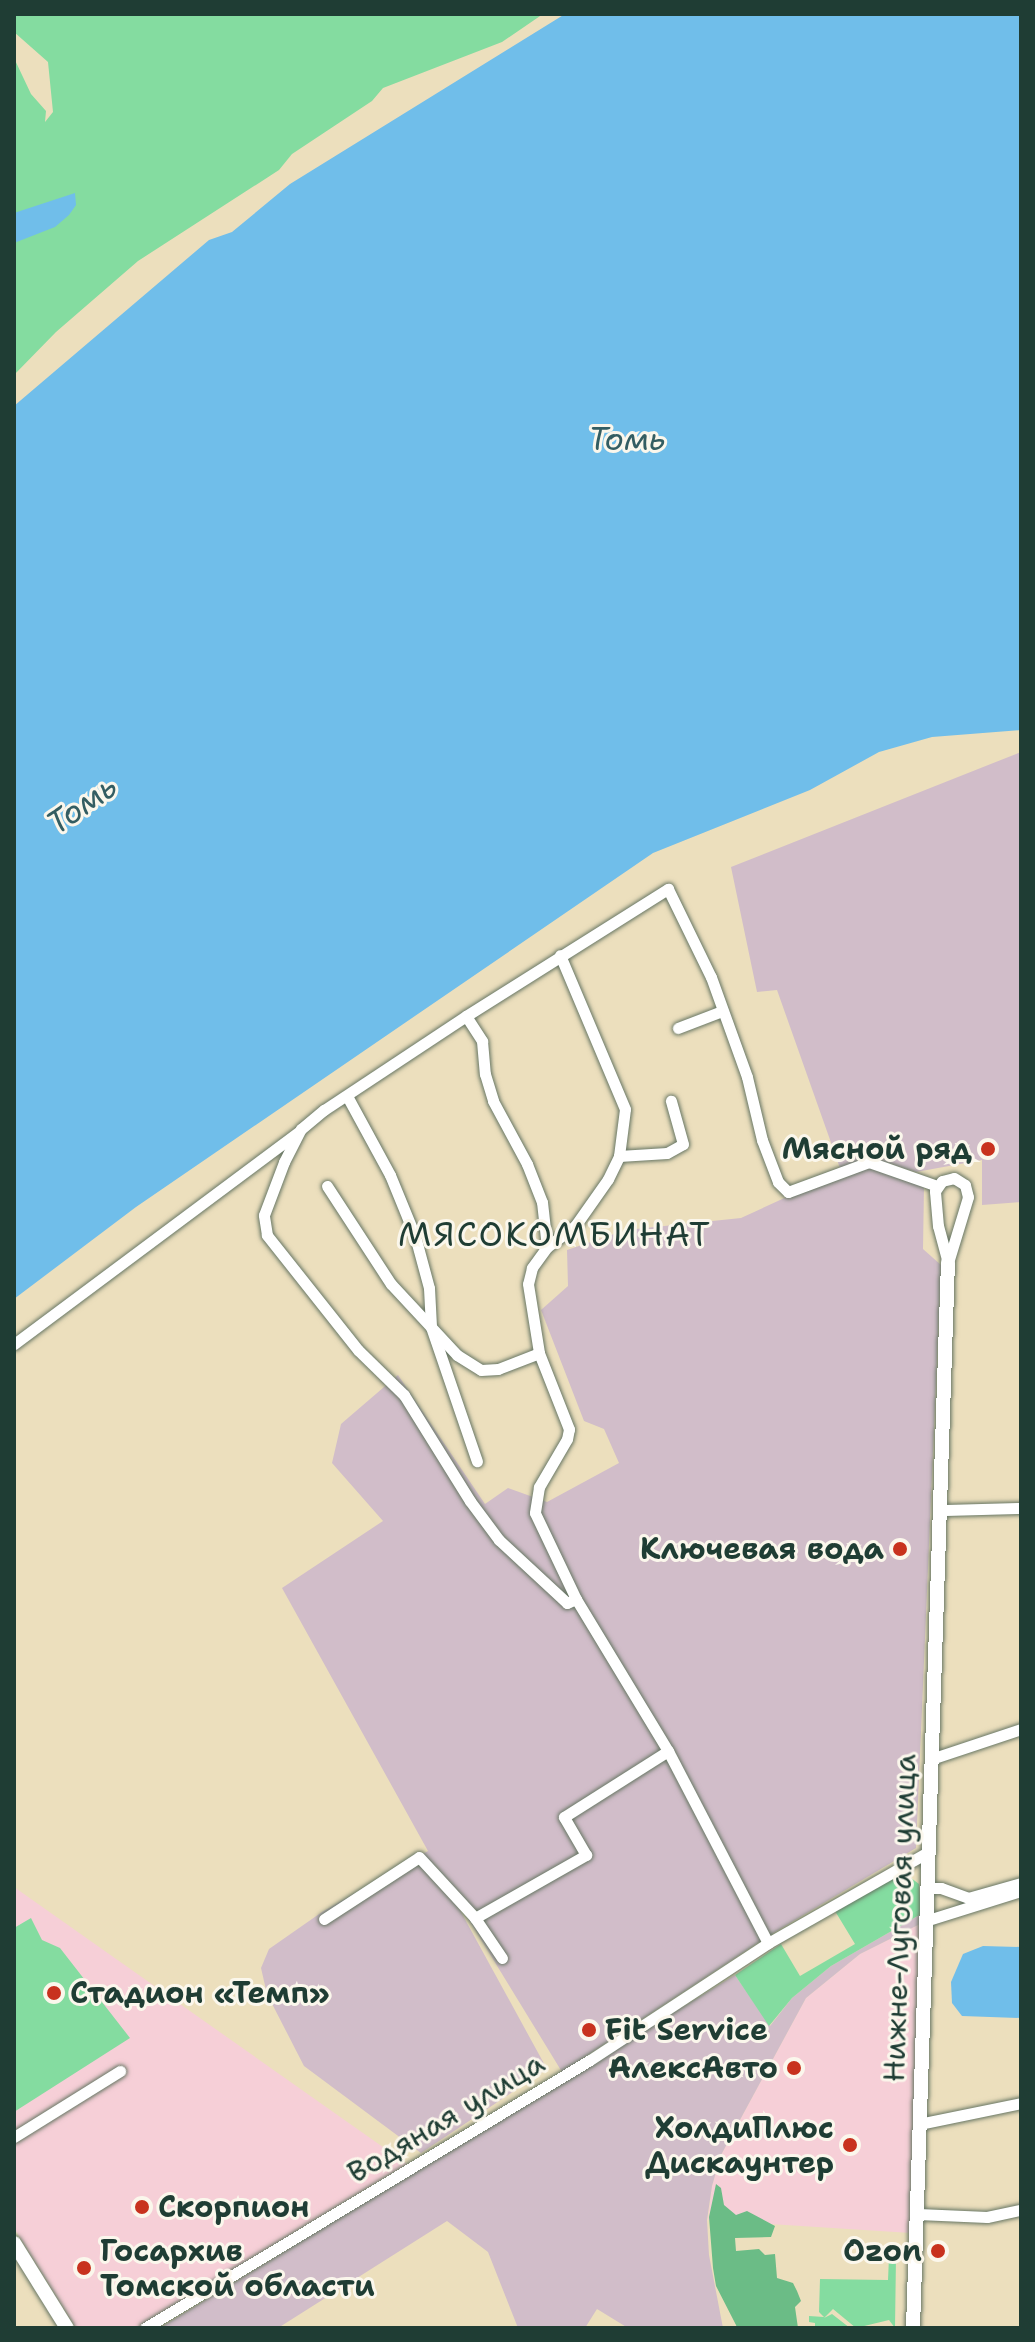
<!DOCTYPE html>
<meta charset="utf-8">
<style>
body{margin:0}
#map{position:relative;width:1035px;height:2342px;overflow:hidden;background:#ecdfbd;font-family:"Shantell Sans",sans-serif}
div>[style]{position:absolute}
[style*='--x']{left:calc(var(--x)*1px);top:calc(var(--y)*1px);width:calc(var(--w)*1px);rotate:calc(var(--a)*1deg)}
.built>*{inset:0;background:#f6cfd7}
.industrial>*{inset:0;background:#d1bdc9}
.green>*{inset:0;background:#84dca0}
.forest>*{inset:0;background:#6bbc86}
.water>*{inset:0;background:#70beea}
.roads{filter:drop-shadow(0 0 2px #677664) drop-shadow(0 0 2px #677664)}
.minor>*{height:11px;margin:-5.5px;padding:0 5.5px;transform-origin:5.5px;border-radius:5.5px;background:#fff}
.tertiary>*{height:14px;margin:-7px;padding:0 7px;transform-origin:7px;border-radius:7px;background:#fff}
.dots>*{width:22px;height:22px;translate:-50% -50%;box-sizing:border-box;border:4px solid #fbf7ec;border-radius:50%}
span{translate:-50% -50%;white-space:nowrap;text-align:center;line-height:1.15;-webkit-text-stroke:6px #fbf7ec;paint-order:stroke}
.poi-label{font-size:30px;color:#1f3d34;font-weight:700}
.right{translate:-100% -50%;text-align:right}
.left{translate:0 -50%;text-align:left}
.street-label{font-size:30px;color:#1f3d34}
.water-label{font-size:32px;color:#335d62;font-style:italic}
.quarter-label{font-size:34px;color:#1f3d34;letter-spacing:2px}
.frame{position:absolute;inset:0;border:16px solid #1f3d34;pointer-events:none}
</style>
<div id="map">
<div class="built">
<div style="clip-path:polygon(14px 1887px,407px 2164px,137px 2328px,76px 2328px,14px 2228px)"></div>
<div style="clip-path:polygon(920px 1924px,911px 2233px,708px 2220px,712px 2186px,721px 2155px,806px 1998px,860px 1954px)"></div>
</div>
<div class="industrial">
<div style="clip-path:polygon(1021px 752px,1021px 1202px,982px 1205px,982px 1160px,916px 1172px,869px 1157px,840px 1168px,777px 990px,757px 992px,731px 867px)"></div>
<div style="clip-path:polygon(869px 1167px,924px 1187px,923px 1249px,941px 1265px,916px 1848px,765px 1938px,562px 2072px,433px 1861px,547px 2069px,421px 2153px,304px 2066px,267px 1994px,261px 1968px,269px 1949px,322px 1912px,428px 1851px,282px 1588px,383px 1521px,332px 1463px,341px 1424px,398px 1375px,485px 1504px,508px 1488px,547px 1502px,619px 1463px,604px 1429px,584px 1421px,541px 1310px,568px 1286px,567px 1250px,626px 1230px,741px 1218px,791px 1195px)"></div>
<div style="clip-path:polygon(921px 1914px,920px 1924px,860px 1954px,806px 1998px,721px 2155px,712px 2186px,707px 2220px,709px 2255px,723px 2328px,628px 2328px,597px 2309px,585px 2328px,518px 2328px,488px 2252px,447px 2221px,278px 2328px,160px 2328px,735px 1975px,770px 2026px,792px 1998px,831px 1966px)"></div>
</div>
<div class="green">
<div style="clip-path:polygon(14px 14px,543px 14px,502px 42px,383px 88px,372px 101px,292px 154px,279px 170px,138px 261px,56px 332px,14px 375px,14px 58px,31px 94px,46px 111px,45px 122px,53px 112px,48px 62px,14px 32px)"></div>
<div style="clip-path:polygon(903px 1872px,919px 1884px,921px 1914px,831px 1966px,792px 1998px,769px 2026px,735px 1975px,781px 1944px,800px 1976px,855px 1944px,835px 1911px)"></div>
<div style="clip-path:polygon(31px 1918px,42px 1940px,60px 1948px,130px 2038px,14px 2112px,14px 1928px)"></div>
<div style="clip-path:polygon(889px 2257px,896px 2257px,895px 2328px,889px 2320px,856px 2328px,833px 2309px,824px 2318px,832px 2314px,850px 2328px,815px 2328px,815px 2323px,809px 2322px,809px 2316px,824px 2317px,819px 2312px,820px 2279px,888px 2280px)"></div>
</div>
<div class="forest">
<div style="clip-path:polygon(716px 2184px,721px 2188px,724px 2205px,736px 2215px,747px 2211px,775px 2226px,771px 2237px,735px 2238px,736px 2251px,759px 2249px,765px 2255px,775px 2254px,777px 2278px,793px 2283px,797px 2291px,801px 2301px,795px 2307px,798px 2328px,737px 2328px,736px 2325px,716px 2286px,713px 2268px,709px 2217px)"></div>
</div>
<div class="water">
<div style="clip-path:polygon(565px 14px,1021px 14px,1021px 730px,932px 737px,879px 752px,810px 790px,653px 853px,136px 1207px,14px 1299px,14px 406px,209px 240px,232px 232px,290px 184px)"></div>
<div style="clip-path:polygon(75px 193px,76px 205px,69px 215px,55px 227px,14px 243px,14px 213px)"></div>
<div style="clip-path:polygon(983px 1946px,1021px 1947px,1021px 2018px,962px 2016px,952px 2003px,951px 1982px,963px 1954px)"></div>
</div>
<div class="roads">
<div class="minor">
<div style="--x:466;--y:1016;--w:30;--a:57"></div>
<div style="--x:482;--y:1041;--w:33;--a:85"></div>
<div style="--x:485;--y:1074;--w:28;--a:73"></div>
<div style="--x:493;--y:1101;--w:72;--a:61.6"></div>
<div style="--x:527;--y:1164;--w:41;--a:68.5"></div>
<div style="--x:542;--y:1202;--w:45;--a:83.7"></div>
<div style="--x:547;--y:1247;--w:26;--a:126"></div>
<div style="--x:532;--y:1268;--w:16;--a:104"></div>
<div style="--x:528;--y:1284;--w:70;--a:80.9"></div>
<div style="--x:539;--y:1353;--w:82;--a:68.5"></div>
<div style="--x:569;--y:1429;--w:10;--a:101"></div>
<div style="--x:567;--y:1439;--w:56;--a:120.3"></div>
<div style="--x:539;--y:1487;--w:26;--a:99"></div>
<div style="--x:535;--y:1513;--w:95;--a:64.5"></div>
<div style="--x:576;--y:1599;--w:178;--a:58.8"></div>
<div style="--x:668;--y:1751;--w:216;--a:62.5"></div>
<div style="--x:678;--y:1028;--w:47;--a:-21.1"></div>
<div style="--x:347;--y:1096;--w:90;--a:61.4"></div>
<div style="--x:390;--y:1175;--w:66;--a:67.7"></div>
<div style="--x:415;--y:1236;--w:54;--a:74.9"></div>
<div style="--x:429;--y:1288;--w:39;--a:87"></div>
<div style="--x:431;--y:1327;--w:142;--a:71.1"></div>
<div style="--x:619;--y:1156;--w:48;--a:-3.6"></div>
<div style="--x:667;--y:1153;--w:18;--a:-29"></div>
<div style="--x:683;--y:1144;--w:45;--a:-105.6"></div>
<div style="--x:954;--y:1178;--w:13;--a:32"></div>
<div style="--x:965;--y:1185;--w:12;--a:76"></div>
<div style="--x:968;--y:1197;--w:69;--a:106.9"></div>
<div style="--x:948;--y:1263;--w:38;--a:-105"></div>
<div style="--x:938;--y:1226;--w:35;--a:-95"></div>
<div style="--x:935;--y:1191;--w:12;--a:-55"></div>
<div style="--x:942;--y:1181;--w:12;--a:-14"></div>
<div style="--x:327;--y:1186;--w:117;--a:56.9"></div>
<div style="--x:391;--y:1284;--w:97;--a:47.1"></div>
<div style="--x:457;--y:1355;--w:28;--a:32"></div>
<div style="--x:481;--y:1370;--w:17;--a:-3"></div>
<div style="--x:498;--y:1369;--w:44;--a:-21.3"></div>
<div style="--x:547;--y:1247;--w:35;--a:-37"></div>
<div style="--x:575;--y:1226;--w:57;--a:-54.9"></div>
<div style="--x:608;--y:1179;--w:25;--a:-64"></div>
<div style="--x:619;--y:1156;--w:47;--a:-82.7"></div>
<div style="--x:625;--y:1109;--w:167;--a:-112.9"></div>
<div style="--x:14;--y:1344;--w:354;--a:-36.7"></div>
<div style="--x:942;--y:1510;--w:79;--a:-1.5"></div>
<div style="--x:576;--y:1599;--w:10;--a:156"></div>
<div style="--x:567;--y:1603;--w:93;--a:-137.2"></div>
<div style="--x:499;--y:1540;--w:49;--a:-126.6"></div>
<div style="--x:470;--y:1501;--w:125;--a:-121.9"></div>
<div style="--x:404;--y:1395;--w:64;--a:-135.6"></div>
<div style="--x:358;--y:1350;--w:147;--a:-128.4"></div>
<div style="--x:267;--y:1235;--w:20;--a:-99"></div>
<div style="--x:264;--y:1215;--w:57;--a:-69.3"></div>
<div style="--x:284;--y:1162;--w:37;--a:-63"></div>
<div style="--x:301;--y:1129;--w:30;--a:-40"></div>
<div style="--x:324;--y:1110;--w:170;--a:-33.5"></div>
<div style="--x:466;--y:1016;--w:239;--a:-32.2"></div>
<div style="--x:668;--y:889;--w:98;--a:64"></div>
<div style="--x:711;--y:977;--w:106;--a:70.2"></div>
<div style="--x:747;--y:1077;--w:65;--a:76.6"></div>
<div style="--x:762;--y:1140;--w:45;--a:69.1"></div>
<div style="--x:778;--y:1182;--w:14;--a:45"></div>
<div style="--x:788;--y:1192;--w:86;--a:-20.3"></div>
<div style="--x:869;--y:1162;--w:72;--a:19.4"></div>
<div style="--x:931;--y:1759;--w:95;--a:-18.4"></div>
<div style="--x:926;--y:1888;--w:15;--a:0"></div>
<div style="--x:941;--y:1888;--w:29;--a:20"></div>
<div style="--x:968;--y:1898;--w:55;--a:-15.8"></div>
<div style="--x:324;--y:1919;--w:113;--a:-33.1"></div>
<div style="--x:419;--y:1857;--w:83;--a:47.4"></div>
<div style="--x:925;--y:1921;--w:101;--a:-17.4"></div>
<div style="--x:502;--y:1958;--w:48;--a:-124"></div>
<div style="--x:475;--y:1918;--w:128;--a:-29.6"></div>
<div style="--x:586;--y:1855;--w:44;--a:-120.1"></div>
<div style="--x:564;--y:1817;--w:123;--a:-32.4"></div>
<div style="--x:919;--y:2124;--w:104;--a:-11.6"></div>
<div style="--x:14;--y:2137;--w:125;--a:-31.9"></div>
<div style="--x:918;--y:2214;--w:69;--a:2.5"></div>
<div style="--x:987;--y:2217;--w:35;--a:-12"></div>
<div style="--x:145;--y:2328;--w:519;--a:-31.06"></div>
<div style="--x:590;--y:2060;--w:213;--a:-33.3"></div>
<div style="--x:768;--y:1943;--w:184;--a:-29.6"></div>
</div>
<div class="tertiary">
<div style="--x:14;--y:2243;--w:100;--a:58.1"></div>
<div style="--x:913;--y:2328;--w:1066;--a:-88.12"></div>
</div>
</div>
<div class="dots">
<div style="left:988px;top:1149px;background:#c8321e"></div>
<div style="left:900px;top:1549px;background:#c8321e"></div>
<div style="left:54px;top:1993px;background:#c8321e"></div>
<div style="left:589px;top:2030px;background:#c8321e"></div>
<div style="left:794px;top:2068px;background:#c8321e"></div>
<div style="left:850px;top:2145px;background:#c8321e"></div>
<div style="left:142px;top:2207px;background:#c8321e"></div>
<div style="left:938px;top:2251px;background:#c8321e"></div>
<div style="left:84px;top:2268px;background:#c8321e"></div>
</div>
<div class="poi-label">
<span class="right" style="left:972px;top:1149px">Мясной ряд</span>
<span class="right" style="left:884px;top:1549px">Ключевая вода</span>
<span class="left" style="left:70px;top:1993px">Стадион «Темп»</span>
<span class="left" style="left:605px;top:2030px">Fit Service</span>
<span class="right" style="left:778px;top:2068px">АлексАвто</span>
<span class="right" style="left:834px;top:2145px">ХолдиПлюс<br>Дискаунтер</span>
<span class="left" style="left:158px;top:2207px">Скорпион</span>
<span class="left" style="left:100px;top:2268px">Госархив<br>Томской области</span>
<span class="right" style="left:922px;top:2251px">Ozon</span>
</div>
<div class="street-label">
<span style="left:900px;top:1918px;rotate:-88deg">Нижне-Луговая улица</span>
<span style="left:446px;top:2118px;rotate:-31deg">Водяная улица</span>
</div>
<div class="water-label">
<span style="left:627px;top:439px">Томь</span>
<span style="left:82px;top:805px;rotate:-35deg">Томь</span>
</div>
<div class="quarter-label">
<span style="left:555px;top:1235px">МЯСОКОМБИНАТ</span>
</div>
<div class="frame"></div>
</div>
